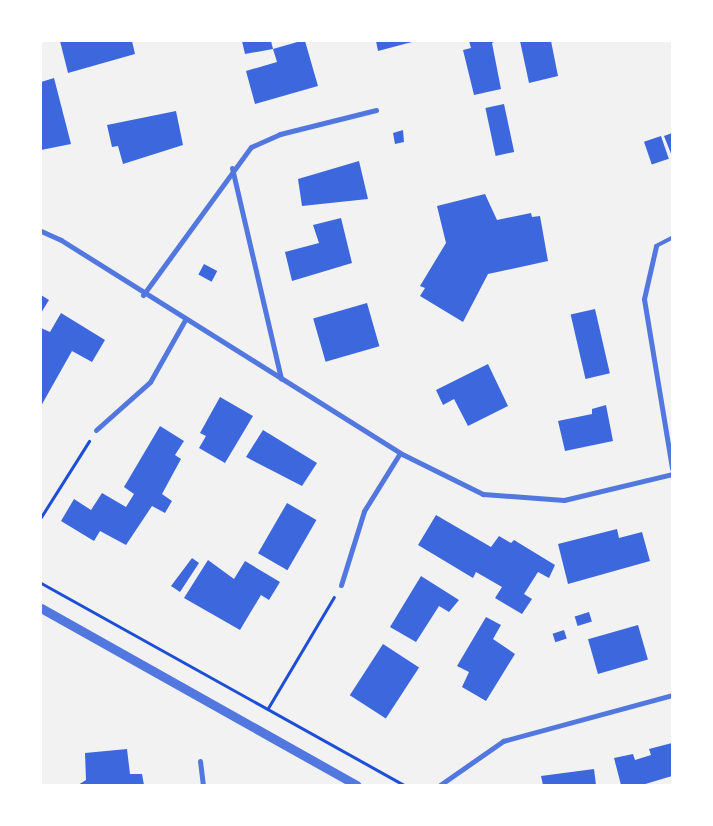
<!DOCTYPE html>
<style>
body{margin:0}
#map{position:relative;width:713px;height:826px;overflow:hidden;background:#f2f2f2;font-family:"Roboto Condensed",sans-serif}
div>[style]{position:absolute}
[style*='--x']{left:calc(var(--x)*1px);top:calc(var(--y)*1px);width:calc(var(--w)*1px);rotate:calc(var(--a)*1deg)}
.building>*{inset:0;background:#3d67dc;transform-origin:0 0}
.path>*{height:3px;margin:-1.5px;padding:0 1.5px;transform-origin:1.5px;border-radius:1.5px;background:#1d4ed8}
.service>*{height:4px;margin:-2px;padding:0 2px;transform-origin:2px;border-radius:2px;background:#5277de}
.minor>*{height:5px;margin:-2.5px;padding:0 2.5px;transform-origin:2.5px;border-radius:2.5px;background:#5277de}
.tertiary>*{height:9px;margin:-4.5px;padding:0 4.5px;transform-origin:4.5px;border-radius:4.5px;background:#5277de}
span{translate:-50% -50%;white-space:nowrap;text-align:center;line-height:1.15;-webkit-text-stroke:5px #fff;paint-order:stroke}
.frame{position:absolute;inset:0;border:42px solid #fff;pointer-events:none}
</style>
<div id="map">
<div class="building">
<div style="clip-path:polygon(60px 41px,132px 41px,135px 54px,68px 73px)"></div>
<div style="clip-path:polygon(242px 41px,271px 41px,273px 49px,245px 54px)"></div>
<div style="clip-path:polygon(301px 41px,305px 41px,318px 86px,255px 104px,246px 71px,277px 62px,273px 49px)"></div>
<div style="clip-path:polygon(376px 41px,412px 41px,412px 42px,378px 51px)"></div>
<div style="clip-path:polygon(469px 41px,496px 41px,492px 43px,501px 89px,474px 95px,463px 50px,471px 48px)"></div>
<div style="clip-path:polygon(520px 41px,551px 41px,558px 76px,529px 83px)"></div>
<div style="clip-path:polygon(54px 78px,71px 144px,41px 150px,41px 82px)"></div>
<div style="left:504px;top:104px;width:49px;height:19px;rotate:78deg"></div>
<div style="clip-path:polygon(176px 111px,183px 145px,123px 164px,118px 146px,112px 147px,107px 125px)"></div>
<div style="clip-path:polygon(403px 130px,404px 142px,395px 144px,393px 133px)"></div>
<div style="clip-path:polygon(672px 133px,672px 156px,664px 136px)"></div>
<div style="left:661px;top:136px;width:24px;height:18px;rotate:71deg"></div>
<div style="clip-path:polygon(359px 161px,368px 199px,302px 206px,298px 179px)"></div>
<div style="clip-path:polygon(485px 194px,497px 220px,531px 213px,532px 217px,540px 216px,548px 261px,488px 274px,463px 322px,420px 296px,425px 288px,420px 286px,446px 243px,437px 206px)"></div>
<div style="clip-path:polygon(341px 218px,352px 263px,292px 281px,285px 252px,319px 243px,313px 225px)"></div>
<div style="left:204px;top:264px;width:15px;height:12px;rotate:28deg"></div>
<div style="clip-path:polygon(41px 295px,49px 300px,41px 313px)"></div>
<div style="left:367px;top:303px;width:45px;height:56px;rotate:74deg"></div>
<div style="left:595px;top:309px;width:66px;height:25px;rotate:77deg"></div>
<div style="clip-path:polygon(61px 313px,105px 340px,92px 362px,72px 351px,41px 406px,41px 328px,50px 332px)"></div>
<div style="clip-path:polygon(488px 364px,508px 406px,468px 426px,454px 399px,443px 405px,436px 390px)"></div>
<div style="clip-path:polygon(220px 397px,253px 416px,225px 463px,199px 448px,206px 436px,200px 433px)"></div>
<div style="clip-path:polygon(606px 405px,613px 441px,565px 451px,558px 421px,592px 414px,592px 409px)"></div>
<div style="clip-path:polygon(160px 426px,184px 441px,175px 455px,181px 459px,162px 494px,172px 501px,165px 513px,152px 506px,126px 545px,100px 531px,94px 541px,61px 521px,74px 499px,91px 510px,102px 493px,126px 507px,134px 494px,124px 487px)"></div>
<div style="clip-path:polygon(263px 430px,317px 463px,302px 486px,246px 457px)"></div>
<div style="left:287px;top:503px;width:34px;height:58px;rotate:30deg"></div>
<div style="clip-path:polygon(436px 515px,491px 547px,499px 536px,511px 543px,514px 540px,555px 565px,549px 578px,538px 572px,524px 594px,532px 599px,522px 614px,495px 598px,502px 587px,476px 572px,473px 578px,418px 545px)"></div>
<div style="clip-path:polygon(617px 529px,619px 538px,642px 532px,650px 561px,568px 584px,558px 544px)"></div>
<div style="clip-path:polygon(192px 558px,199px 563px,180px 592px,171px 586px)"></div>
<div style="clip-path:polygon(208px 560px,234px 579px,245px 561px,280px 582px,269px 600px,261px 595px,240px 630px,184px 598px)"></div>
<div style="clip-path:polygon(421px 576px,459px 600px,449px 612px,439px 606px,416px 642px,390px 627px)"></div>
<div style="left:589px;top:612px;width:10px;height:15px;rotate:73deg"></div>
<div style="clip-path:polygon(486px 617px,501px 625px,493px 639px,515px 654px,486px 701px,462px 687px,469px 672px,457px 666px)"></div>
<div style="left:638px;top:625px;width:36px;height:52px;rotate:74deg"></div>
<div style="left:564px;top:630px;width:9px;height:12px;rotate:72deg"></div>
<div style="left:383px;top:644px;width:43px;height:61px;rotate:33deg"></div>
<div style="clip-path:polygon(672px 743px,672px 776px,642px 785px,621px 785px,614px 758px,633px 754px,635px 760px,651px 755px,649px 749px)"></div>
<div style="clip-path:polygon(127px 749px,130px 774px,142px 774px,144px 785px,78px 785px,86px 780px,85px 753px)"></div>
<div style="clip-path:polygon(594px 769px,596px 785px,543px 785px,541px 776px)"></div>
</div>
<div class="path">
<div style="--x:41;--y:517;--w:90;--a:-57.7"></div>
<div style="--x:41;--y:583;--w:415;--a:29.1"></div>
<div style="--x:268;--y:708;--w:129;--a:-59.3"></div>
</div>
<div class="service">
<div style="--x:656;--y:246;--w:18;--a:-27"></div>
</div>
<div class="minor">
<div style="--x:232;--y:168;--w:216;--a:76.9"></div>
<div style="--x:41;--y:231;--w:22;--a:24"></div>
<div style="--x:61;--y:240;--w:400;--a:32.1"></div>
<div style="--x:400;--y:453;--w:93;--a:26.3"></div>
<div style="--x:483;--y:494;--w:81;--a:4.2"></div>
<div style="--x:564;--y:500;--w:111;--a:-13.5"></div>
<div style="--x:656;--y:246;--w:54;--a:102.8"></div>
<div style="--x:644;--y:299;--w:172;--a:80.6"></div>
<div style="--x:143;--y:295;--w:183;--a:-53.9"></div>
<div style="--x:251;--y:147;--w:32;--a:-24"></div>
<div style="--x:280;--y:134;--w:99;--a:-14"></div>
<div style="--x:96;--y:430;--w:72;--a:-41.6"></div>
<div style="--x:150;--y:382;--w:71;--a:-60.6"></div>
<div style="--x:341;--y:585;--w:77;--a:-72.7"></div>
<div style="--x:364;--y:511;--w:68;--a:-58.2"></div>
<div style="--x:200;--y:761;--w:24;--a:83"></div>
<div style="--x:440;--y:785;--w:77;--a:-34.9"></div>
<div style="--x:503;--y:741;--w:175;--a:-15.2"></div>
</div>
<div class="tertiary">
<div style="--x:41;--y:608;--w:362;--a:29.3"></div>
</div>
<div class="frame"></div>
</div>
